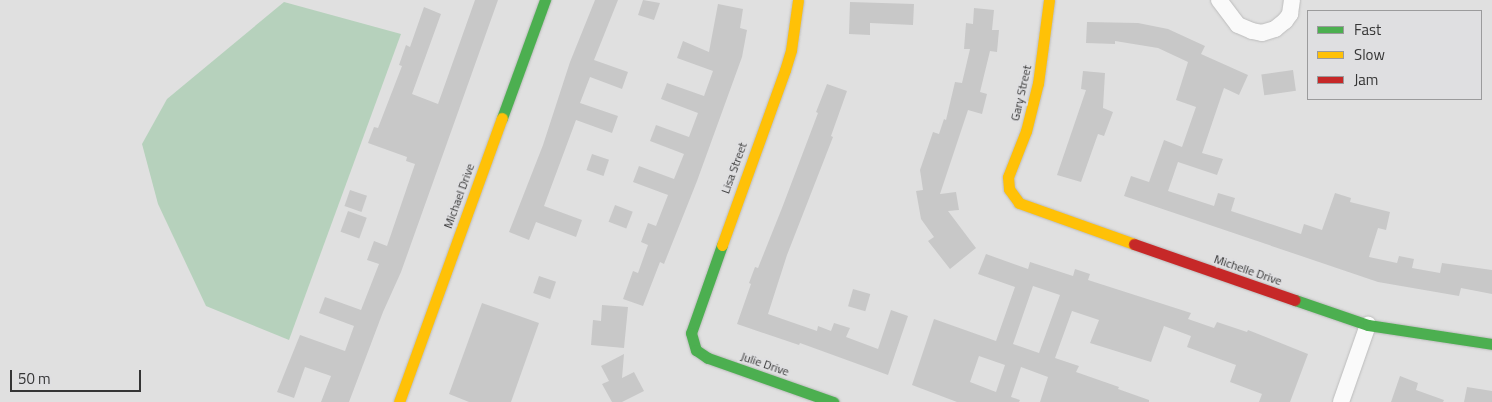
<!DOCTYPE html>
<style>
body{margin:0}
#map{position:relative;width:1492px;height:402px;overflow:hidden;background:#e0e0e0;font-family:"Titillium Web",sans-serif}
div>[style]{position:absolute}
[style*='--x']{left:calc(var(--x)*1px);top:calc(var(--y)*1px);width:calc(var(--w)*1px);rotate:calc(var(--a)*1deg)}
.green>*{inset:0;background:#b6d1bc}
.building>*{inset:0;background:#c8c8c8;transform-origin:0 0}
.roads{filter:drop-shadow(0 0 1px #bcbcbc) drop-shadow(0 0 1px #bcbcbc)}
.street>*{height:16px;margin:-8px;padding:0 8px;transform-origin:8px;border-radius:8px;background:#fafafa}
.fast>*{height:11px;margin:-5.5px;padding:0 5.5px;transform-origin:5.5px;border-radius:5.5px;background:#4caf50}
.slow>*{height:11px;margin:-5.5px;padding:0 5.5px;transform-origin:5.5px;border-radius:5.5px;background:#ffc107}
.jam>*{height:11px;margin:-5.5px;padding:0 5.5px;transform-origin:5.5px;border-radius:5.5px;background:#c62828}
span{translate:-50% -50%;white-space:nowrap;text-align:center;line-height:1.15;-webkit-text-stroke:4px #dfdfe1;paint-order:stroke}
.street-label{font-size:12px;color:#353535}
.legend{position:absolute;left:1307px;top:10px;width:175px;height:90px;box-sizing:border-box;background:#dfdfe1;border:1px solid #9b9b9c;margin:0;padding:6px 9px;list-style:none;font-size:15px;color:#353535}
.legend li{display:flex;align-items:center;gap:10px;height:25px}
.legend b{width:25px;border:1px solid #9b9b9c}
.scale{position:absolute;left:10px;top:370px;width:131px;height:22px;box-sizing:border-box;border:2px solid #353535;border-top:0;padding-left:6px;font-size:15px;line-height:18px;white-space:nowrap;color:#353535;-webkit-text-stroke:4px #dfdfe1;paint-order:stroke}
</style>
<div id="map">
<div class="green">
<div style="clip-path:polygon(284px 2px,401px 34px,289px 340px,206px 306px,158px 204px,142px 144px,167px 99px)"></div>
</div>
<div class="building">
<div style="clip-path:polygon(475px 0,498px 0,401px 272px,383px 312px,349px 402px,321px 402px,331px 376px,305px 367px,294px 398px,277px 392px,300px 335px,345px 351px,354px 326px,319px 313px,325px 297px,361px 310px,379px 264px,367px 260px,374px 241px,387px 246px,415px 164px,406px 161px,407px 157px,368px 143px,374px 127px,378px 128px,402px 66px,399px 65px,406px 45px,410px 47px,424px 7px,441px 14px,412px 94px,438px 104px)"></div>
<div style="clip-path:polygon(595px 0,618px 0,594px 60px,628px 72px,622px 89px,590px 77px,580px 103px,618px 116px,612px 133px,576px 120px,544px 206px,582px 220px,576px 237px,536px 222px,529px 240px,509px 232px,543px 145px,570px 62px)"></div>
<div style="clip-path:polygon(643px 0,660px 3px,654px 20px,638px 15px)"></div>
<div style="clip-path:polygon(850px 2px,914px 4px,913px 25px,870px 23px,870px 35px,849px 34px)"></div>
<div style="clip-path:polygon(718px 4px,743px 9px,740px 28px,747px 30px,742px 57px,697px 181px,664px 264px,660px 262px,643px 306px,623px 299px,633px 271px,638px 273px,648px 245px,641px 242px,648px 223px,656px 226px,668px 195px,633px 182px,639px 166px,674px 179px,684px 154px,650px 141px,656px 125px,689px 137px,698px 113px,661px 99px,667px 83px,704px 96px,713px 71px,677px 58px,683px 41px,709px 52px)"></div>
<div style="clip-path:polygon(974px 8px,994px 10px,992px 30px,999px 30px,997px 52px,990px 51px,980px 92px,987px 94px,982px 114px,968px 110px,940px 194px,956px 192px,959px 210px,948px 211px,976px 248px,950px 269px,928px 241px,934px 237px,921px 219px,916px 191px,923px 190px,920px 170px,933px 132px,939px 134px,944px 119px,946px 120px,955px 82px,962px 83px,970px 49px,964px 49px,966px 23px,973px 24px)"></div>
<div style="clip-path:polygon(1087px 22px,1138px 23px,1168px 29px,1205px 46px,1201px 54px,1248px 75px,1239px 95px,1224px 88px,1202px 153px,1223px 159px,1217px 175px,1178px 162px,1168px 191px,1214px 206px,1218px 193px,1235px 198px,1231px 211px,1301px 234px,1304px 224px,1322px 230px,1335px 193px,1351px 198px,1350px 202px,1390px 212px,1386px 230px,1378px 228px,1369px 257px,1397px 263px,1399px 256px,1414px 259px,1412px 268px,1440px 273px,1442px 263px,1492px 270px,1492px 294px,1461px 288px,1459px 296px,1378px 282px,1124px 196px,1131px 176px,1149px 182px,1164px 140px,1182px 147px,1196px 107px,1176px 100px,1188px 62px,1158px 48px,1115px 41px,1115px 44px,1086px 43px)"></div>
<div style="left:1293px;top:70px;width:21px;height:32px;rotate:82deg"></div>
<div style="clip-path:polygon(1083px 71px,1105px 73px,1103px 108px,1113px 112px,1104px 136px,1098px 134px,1081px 182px,1057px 175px,1086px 90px,1081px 89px)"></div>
<div style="clip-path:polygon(827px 84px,847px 91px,831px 136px,833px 137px,787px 255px,768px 314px,817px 331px,818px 326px,831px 331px,834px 323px,850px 328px,846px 337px,878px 349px,891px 310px,908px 316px,888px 375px,800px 343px,799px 345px,737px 324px,751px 284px,749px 283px,755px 267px,758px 268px,782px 208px,818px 113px,816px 112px)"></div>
<div style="left:592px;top:154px;width:18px;height:17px;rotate:19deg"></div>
<div style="left:350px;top:190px;width:18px;height:17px;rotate:19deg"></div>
<div style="left:615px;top:205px;width:19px;height:18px;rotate:21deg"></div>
<div style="left:348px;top:211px;width:20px;height:22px;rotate:20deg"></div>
<div style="clip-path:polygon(evenodd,986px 254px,1028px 269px,1030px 262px,1073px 276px,1075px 269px,1090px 274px,1088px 280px,1191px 313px,1188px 319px,1214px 328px,1217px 322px,1247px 332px,1248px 330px,1308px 354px,1290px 402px,1259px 402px,1262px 394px,1230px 382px,1236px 365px,1187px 347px,1191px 336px,1164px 326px,1151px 362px,1090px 343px,1099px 320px,1072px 311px,1055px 358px,1079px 366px,1076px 372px,1119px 387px,1118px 389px,1149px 400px,1149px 402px,1040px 402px,1048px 377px,1021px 367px,1011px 397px,1020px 400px,1019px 402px,957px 402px,912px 385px,934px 319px,996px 341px,1015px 287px,978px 274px,986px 254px,1033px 286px,1060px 295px,1039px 353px,1013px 344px,1033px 286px,986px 254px,979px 356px,1005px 365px,996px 392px,970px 382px,979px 356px)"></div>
<div style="left:539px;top:276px;width:18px;height:18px;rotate:19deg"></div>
<div style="left:853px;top:289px;width:18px;height:18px;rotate:16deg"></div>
<div style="clip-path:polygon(482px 303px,539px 323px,511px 402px,469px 402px,449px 394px)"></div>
<div style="clip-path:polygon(602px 305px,628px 307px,624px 348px,591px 345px,593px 320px,601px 321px)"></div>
<div style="clip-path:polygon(624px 354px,622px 378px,634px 372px,644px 391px,622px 402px,612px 402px,602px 384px,609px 381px,601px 366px)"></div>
<div style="clip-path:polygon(1400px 376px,1418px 383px,1416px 390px,1444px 400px,1443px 402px,1391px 402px)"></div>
<div style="clip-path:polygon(1467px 387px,1492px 391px,1492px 402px,1464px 402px)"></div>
</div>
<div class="roads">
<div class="street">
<div style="--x:1219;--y:0;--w:31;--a:53"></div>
<div style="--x:1238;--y:25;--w:15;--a:23"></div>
<div style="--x:1252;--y:31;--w:10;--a:11"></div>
<div style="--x:1262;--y:33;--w:14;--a:-17"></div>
<div style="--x:1275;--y:29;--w:13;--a:-39"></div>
<div style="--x:1285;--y:21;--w:9;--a:-54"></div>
<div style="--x:1290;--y:14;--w:14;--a:-82"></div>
<div style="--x:1341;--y:402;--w:82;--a:-70.7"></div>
</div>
<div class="fast">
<div style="--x:502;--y:118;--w:126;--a:-70"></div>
<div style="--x:722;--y:245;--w:93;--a:109.4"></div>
<div style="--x:691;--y:333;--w:18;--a:74"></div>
<div style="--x:696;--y:350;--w:14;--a:34"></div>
<div style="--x:708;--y:358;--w:133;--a:19.4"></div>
<div style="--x:1295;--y:300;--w:77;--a:18.9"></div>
<div style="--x:1368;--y:325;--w:125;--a:8.7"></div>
</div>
<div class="slow">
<div style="--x:1049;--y:0;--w:84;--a:97.5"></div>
<div style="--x:1038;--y:83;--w:49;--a:104"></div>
<div style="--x:1026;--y:131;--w:49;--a:111.4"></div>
<div style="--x:1008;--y:177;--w:12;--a:85"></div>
<div style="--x:1009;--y:189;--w:17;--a:54"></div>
<div style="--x:1019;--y:203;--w:122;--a:19.6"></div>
<div style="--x:722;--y:245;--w:186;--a:-70.2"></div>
<div style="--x:785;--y:70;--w:21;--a:-73"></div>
<div style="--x:791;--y:50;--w:50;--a:-82"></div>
<div style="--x:399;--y:402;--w:302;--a:-70.1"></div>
</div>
<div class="jam">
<div style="--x:1134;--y:244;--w:170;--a:19.2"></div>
</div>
</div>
<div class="street-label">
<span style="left:1021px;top:93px;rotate:-77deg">Gary Street</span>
<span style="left:734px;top:168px;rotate:-70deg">Lisa Street</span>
<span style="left:459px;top:196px;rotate:-70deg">Michael Drive</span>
<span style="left:1248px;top:270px;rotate:19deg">Michelle Drive</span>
<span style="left:765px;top:364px;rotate:19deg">Julie Drive</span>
</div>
<ul class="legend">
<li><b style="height:6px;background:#4caf50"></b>Fast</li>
<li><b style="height:6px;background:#ffc107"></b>Slow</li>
<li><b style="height:6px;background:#c62828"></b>Jam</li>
</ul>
<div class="scale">50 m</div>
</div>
